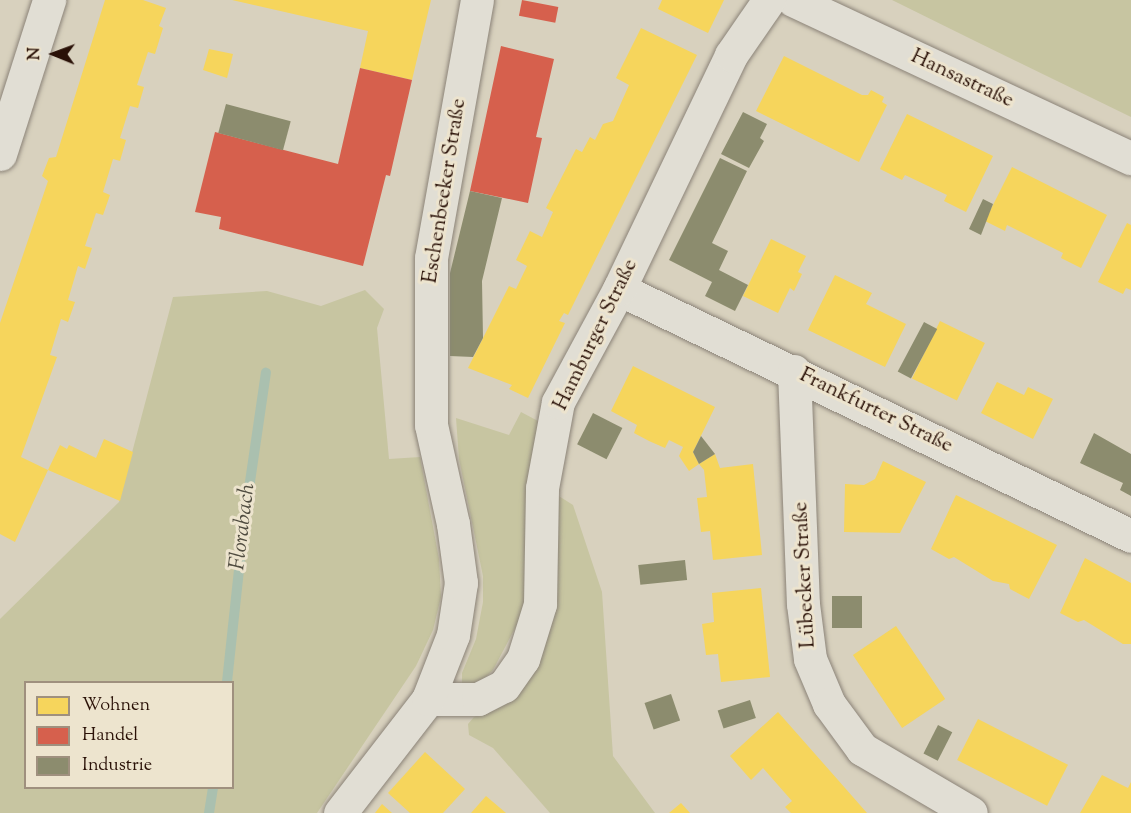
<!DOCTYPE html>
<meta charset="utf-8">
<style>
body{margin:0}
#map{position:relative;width:1131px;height:813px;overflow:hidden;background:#d8d1be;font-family:"Sorts Mill Goudy",serif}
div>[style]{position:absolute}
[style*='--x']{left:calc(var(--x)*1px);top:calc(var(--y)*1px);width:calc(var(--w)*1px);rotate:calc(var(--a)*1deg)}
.green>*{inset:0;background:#c7c5a1}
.homes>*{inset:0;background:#f6d55c;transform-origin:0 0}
.shops>*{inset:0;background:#d6604d;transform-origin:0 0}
.industry>*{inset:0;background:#8c8c6e;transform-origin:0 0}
.stream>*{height:10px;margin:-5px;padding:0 5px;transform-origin:5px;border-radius:5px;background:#aac0af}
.roads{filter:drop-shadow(0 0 2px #8b8378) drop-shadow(0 0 2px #8b8378)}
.minor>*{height:33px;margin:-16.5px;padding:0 16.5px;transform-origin:16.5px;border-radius:16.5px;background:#e1ded4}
span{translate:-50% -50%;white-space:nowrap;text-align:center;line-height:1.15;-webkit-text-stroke:6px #ede4ce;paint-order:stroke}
.street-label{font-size:21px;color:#2a1107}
.water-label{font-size:22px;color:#504c40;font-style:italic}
.legend{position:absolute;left:24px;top:681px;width:210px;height:108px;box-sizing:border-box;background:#ede4ce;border:2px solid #9f907e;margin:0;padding:8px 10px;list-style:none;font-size:18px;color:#2a1107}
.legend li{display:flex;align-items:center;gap:12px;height:30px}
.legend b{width:30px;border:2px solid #9f907e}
.north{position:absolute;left:24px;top:24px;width:60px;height:60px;-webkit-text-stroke:4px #ede4ce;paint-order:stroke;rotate:271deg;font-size:16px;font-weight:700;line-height:24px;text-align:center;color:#2a1107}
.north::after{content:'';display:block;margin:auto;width:21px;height:27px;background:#2a1107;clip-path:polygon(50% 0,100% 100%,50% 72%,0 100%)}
</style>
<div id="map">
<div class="green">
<div style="clip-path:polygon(892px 0,1131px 0,1131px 117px,975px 41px)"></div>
<div style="clip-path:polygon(evenodd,365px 290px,384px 309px,377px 328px,389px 459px,420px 457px,439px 559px,441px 597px,433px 630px,416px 666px,317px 813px,0 813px,0 619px,119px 502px,173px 297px,267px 291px,321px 306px,365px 290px,26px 682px,232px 682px,232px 788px,26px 788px,26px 682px)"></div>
<div style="clip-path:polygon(521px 412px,538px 421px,531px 562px,521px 617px,493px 670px,475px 688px,462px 683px,462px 673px,476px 639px,483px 602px,483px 576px,459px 459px,456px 418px,509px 435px)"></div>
<div style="clip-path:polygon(554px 493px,573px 505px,602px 592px,613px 756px,655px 813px,550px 813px,493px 748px,469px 735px,468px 724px,474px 717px,501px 705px)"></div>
</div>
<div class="homes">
<div style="clip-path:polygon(105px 0,143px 0,166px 8px,159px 26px,163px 28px,155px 54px,148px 52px,137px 85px,144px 87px,138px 108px,130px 106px,120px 138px,126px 140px,120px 161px,113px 159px,103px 192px,110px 195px,103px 215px,96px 213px,85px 246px,92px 248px,85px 269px,78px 266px,68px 300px,75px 302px,68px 322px,61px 319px,50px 355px,57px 357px,21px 457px,48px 470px,15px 542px,0 534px,0 323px,48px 181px,42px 176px,49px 158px,56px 157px)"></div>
<div style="clip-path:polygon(232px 0,431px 0,412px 80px,360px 68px,368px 31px)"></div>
<div style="clip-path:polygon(662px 0,724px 0,708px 33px,658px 9px)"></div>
<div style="clip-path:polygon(641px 28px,697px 55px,568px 315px,564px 313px,559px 321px,565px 323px,528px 398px,509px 389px,512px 385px,468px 368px,509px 286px,516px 289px,527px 266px,516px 260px,530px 231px,542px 237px,553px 212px,546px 208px,576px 149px,582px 152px,590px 137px,595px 140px,603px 124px,613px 121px,629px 85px,616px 78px)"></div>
<div style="clip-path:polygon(209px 49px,233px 54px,227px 78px,203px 70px)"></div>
<div style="clip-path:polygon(784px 56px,862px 95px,868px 95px,871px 90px,884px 97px,882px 102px,887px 105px,859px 162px,756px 111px)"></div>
<div style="clip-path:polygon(907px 114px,993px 156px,966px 212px,944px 201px,947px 195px,905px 175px,902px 180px,880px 169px)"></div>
<div style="clip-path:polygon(1012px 167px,1107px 215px,1081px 268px,1061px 258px,1063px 253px,1007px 225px,1005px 231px,985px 221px)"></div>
<div style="clip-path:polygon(1127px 223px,1131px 225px,1131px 290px,1126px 288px,1123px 294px,1098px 282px)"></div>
<div style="clip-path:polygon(771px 239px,806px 256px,798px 272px,802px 274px,794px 291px,790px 288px,778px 313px,743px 296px)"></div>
<div style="clip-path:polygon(835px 275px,872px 293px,866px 304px,906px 324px,885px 367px,808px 330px)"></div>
<div style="left:940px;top:321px;width:50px;height:64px;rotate:26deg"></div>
<div style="clip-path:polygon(633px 366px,715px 407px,693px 452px,699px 464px,689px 471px,679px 456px,683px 447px,669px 440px,665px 448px,649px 441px,634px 433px,637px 425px,611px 411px)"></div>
<div style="clip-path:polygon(997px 382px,1024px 395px,1028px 387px,1053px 399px,1033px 439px,981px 413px)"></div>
<div style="clip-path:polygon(104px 439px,133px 452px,120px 501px,48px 470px,60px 445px,67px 449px,69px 445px,96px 458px)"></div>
<div style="clip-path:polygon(715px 454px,720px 468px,753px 464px,762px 555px,713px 560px,710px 531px,701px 532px,697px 498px,707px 497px,704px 470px,699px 464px)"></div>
<div style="clip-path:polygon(883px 461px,926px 482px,900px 533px,844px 532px,845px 484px,864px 485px,875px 479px)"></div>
<div style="clip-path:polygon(956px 495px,1057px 545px,1029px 599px,1010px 589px,1009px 584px,993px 581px,954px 557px,949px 559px,931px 549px)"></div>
<div style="clip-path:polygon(1085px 558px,1131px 583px,1131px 644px,1123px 644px,1084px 620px,1078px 622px,1060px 613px)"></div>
<div style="clip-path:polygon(761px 588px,770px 677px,721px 682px,718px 654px,706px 655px,704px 639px,702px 624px,714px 622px,712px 593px)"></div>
<div style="left:896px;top:626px;width:88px;height:52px;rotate:56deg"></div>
<div style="clip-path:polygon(778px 712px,838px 780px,867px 813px,791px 813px,785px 807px,792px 801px,763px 768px,751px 780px,730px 756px)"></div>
<div style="left:978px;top:719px;width:101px;height:46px;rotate:27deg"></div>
<div style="clip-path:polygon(425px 752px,465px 789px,443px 813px,410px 813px,388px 793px)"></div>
<div style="clip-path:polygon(1102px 775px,1128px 788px,1131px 782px,1131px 813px,1080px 813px)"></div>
<div style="clip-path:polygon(486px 796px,506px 813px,471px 813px)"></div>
<div style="clip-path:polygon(681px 803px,690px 813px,669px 813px)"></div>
<div style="clip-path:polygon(382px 804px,392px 813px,375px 813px)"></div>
</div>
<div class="shops">
<div style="left:522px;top:0;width:37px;height:16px;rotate:11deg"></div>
<div style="clip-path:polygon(501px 46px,554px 59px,536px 137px,542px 138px,528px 203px,470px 191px)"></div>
<div style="clip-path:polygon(360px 68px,412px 80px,390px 176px,386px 175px,363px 266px,219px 229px,221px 217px,195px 212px,215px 132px,338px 164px)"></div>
</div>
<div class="industry">
<div style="left:226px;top:104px;width:67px;height:30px;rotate:15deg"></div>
<div style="clip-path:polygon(743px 112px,767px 124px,760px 138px,764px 141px,749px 168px,721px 154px)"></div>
<div style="clip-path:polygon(720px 158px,747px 171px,712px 243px,728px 251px,719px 270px,748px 285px,735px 311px,705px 296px,712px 282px,669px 260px)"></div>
<div style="clip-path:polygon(470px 191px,502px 198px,482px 281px,483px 338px,473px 357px,450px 356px,450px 273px)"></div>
<div style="clip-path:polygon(983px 199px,993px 204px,981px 235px,969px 229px)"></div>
<div style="left:924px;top:322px;width:15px;height:56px;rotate:28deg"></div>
<div style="left:593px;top:413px;width:33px;height:35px;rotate:27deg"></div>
<div style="clip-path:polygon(1094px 433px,1131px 454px,1131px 496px,1120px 490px,1123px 483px,1080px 463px)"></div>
<div style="clip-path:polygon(701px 436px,715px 454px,699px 464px,693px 452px)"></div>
<div style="left:685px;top:560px;width:20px;height:47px;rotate:84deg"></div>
<div style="left:862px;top:596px;width:32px;height:30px;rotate:90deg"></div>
<div style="left:671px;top:694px;width:28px;height:28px;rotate:71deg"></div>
<div style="left:750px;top:700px;width:19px;height:34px;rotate:72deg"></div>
<div style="left:938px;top:725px;width:16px;height:32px;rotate:27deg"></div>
</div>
<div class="stream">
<div style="--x:227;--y:682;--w:160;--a:-83.9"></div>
<div style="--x:244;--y:523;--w:152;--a:-81.7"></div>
<div style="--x:209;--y:813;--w:25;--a:-81"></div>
</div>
<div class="roads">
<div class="minor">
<div style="--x:793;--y:0;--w:373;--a:25.1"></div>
<div style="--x:0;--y:154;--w:162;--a:-72.3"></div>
<div style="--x:619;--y:289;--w:568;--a:25.75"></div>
<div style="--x:794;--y:371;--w:233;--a:87.8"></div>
<div style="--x:803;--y:604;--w:55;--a:82.7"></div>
<div style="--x:810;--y:659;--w:49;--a:67.1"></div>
<div style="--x:829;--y:704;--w:56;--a:53.7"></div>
<div style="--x:862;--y:749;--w:126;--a:30.4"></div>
<div style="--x:428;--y:699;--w:50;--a:0"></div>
<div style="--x:478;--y:699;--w:29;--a:-27"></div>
<div style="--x:504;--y:686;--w:33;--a:-55"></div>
<div style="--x:523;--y:659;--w:58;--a:-72.8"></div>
<div style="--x:540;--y:604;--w:116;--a:-89"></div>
<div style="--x:542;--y:488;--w:87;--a:-79.5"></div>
<div style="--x:558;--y:402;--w:128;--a:-61.6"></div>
<div style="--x:619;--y:289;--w:259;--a:-64.4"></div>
<div style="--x:731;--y:55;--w:67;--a:-55.4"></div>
<div style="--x:340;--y:813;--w:144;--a:-52.3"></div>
<div style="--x:428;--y:699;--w:69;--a:-68.7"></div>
<div style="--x:453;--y:635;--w:53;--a:-81.3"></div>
<div style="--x:461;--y:583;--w:60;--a:-97.7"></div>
<div style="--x:453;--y:524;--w:101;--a:-102.5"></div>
<div style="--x:431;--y:425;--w:167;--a:-90"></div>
<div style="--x:431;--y:258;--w:262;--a:-79.9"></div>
</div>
</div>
<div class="street-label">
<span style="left:962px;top:79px;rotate:25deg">Hansastraße</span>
<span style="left:445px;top:191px;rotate:-81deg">Eschenbeeker Straße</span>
<span style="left:596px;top:335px;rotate:-64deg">Hamburger Straße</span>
<span style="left:876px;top:411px;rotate:26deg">Frankfurter Straße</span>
<span style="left:805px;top:575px;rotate:-93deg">Lübecker Straße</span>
</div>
<div class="water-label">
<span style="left:244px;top:527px;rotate:-83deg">Florabach</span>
</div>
<ul class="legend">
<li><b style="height:16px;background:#f6d55c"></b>Wohnen</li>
<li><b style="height:16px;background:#d6604d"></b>Handel</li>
<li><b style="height:16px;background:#8c8c6e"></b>Industrie</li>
</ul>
<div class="north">N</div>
</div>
